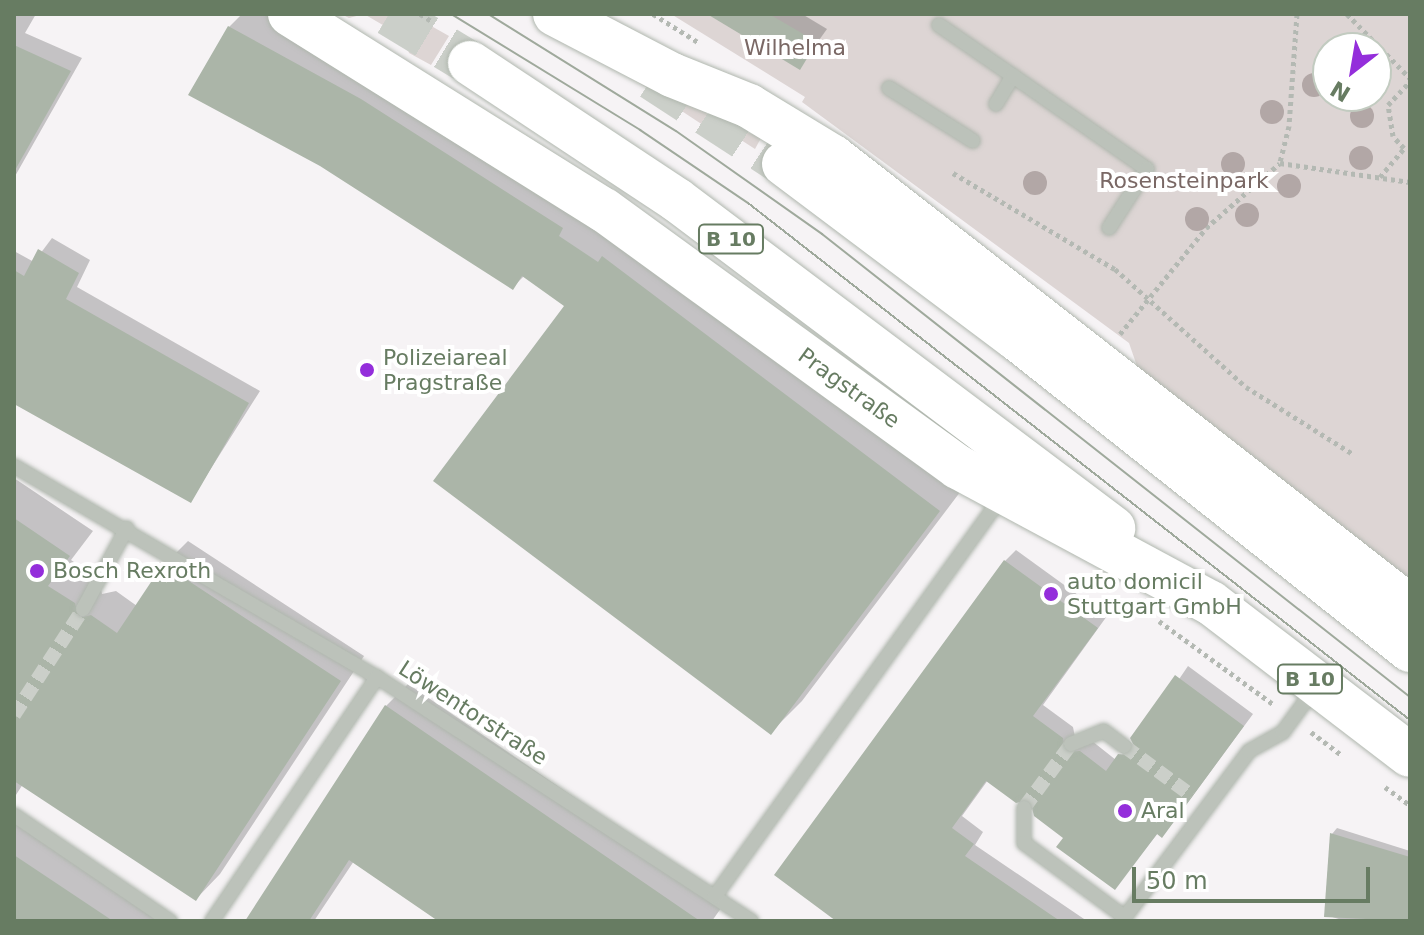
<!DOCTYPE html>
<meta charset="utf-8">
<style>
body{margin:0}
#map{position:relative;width:1424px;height:935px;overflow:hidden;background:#f6f3f5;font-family:"DejaVu Sans",sans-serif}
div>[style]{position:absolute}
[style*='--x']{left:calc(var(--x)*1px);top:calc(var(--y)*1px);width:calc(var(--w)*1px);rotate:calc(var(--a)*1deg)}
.green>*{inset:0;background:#ddd5d4}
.shadow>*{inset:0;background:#0003}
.building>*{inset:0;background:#abb5a8}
.minor-tunnel>*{height:14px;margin-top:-7px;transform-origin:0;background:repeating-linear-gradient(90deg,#cbcfc9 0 14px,transparent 0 21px)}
.major-tunnel>*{height:44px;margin-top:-22px;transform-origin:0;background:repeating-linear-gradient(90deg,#cbcfc9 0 44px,transparent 0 66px)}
.path>*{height:5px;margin-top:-2.5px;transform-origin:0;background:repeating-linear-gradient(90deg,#b4b9b3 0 4px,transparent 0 8px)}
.roads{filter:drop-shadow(0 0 2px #b0b7ae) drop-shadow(0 0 2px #b0b7ae)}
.minor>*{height:14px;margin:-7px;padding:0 7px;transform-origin:7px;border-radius:7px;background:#bcc2ba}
.major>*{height:44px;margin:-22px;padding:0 22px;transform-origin:22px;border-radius:22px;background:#fff}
.tram>*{height:2px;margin:-1px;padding:0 1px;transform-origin:1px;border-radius:1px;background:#9fa99c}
.trees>*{width:24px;height:24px;margin:-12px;border-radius:50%;background:#b2a7a6}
.dots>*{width:22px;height:22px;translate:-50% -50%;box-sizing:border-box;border:4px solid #fff;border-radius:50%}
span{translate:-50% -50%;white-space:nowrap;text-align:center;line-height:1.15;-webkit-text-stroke:8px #fff;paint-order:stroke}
.shield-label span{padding:2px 6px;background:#fff;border:2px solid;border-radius:6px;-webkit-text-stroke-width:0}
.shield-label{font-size:20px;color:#677c62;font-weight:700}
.park-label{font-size:22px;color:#7a6865}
.poi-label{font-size:22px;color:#677c62}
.left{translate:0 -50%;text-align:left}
.street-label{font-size:22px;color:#677c62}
.frame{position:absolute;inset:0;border:16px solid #677c62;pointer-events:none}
.north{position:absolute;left:1312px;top:32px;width:80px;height:80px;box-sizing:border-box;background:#fff;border:2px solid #c2cbc0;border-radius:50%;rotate:211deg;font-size:22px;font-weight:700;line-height:32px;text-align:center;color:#677c62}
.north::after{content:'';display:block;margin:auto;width:28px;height:36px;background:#942edb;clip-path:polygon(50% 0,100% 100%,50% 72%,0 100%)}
.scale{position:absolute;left:1132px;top:867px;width:238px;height:36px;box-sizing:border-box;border:4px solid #677c62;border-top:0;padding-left:10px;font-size:24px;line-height:28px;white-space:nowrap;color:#677c62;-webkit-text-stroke:6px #fff;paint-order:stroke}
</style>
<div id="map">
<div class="green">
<div style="clip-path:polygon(341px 14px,410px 14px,449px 36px,431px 65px,409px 53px,405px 38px,364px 14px,349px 18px)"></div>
<div style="clip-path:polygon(evenodd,671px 14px,1410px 14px,1410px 581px,1138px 369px,1129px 343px,802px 102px,805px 97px,671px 14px,1328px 48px,1376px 48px,1376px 96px,1328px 96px,1328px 48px)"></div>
<div style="clip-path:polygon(612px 65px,701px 96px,707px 114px,761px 138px,755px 149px,724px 129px,712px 131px)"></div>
</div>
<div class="shadow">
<div style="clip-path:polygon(14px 14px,36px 14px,25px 33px,82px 58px,14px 178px)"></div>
<div style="clip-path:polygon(242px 14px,292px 14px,970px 479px,802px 701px,771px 732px,567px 306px,524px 276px,513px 287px,229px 27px)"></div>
<div style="clip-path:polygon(725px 14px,802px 14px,827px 29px,799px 68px)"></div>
<div style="clip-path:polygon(52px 238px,90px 260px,77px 287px,260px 391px,191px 500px,14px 402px,14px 251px,34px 262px)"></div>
<div style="clip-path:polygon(14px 478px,93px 531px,71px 560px,99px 579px,102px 594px,116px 591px,137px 606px,164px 565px,188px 541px,364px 656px,220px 874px,196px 899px,23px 784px,14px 798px)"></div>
<div style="clip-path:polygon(1016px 550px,1107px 616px,1043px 705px,1073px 727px,1076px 742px,1092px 741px,1116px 760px,1135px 744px,1188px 666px,1253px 714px,1172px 824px,1158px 833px,1115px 888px,1031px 797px,988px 780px,962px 816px,983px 832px,975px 845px,1087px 921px,841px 921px,1005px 561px)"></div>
<div style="clip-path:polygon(408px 684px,726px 901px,712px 921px,442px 921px,354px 861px,314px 921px,247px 921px,386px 706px)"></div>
<div style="clip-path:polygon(14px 814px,173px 921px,14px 921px)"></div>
<div style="clip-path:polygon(1337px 828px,1410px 851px,1410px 921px,1345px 921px,1326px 915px,1332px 834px)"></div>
</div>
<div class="building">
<div style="clip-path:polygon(707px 14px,769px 14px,817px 42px,800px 70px)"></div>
<div style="clip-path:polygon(228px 26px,361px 99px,563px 228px,559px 236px,598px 262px,602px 256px,940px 511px,771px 735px,433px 481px,564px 306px,522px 276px,513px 290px,320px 166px,188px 95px)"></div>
<div style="clip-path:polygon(14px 45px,71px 71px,14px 172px)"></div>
<div style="clip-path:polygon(38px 249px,79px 273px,66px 299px,249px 403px,191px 503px,14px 404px,14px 270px,24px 276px)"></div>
<div style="clip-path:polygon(14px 518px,70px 556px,48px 586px,75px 603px,79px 618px,91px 615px,117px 633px,163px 564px,341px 681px,196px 901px,14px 781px)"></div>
<div style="clip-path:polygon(1004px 560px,1098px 628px,1033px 716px,1063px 738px,1065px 752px,1080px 751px,1106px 771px,1118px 754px,1129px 755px,1134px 746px,1130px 738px,1175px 675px,1244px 726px,1162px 838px,1157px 834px,1115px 890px,1056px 847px,1063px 838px,1034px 816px,1030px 800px,1016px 803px,986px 781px,952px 828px,974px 844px,965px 856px,1060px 921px,836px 921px,774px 875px)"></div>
<div style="clip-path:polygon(385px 705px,700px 921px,438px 921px,349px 860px,309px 921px,245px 921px)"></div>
<div style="clip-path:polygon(1330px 833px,1410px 857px,1410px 921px,1324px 917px)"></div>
<div style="clip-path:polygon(14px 855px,113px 921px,14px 921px)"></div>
</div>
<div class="minor-tunnel">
<div style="--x:14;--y:715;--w:126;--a:-56.9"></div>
<div style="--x:1124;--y:746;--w:84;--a:36.3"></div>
<div style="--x:1024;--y:808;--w:79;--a:-53.7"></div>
</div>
<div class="major-tunnel">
<div style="--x:389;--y:14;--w:95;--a:31.2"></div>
<div style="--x:652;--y:78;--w:158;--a:33.1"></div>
</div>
<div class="path">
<div style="--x:420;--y:14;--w:15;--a:32"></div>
<div style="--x:653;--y:14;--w:53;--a:31.9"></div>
<div style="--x:1297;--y:14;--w:112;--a:94.1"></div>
<div style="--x:1289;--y:126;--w:38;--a:104"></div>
<div style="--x:1280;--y:163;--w:131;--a:8.3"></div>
<div style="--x:1347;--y:14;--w:90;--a:45.5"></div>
<div style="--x:953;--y:173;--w:188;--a:30.7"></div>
<div style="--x:1115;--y:269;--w:176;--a:42"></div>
<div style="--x:1246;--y:387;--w:126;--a:32.1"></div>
<div style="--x:1380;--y:177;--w:38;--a:-50"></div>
<div style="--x:1404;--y:148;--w:16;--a:-133"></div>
<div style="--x:1393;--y:136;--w:31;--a:-99"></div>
<div style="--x:1388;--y:105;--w:33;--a:-47"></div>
<div style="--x:1120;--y:334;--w:136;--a:-50.9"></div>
<div style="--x:1206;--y:228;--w:98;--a:-41.3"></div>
<div style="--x:1159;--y:621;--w:142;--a:36.1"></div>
<div style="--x:1311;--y:732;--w:39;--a:37"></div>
<div style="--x:1385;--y:787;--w:31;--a:36"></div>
</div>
<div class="roads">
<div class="minor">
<div style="--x:939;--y:25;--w:90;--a:34.6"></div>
<div style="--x:889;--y:88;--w:99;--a:32.2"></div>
<div style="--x:996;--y:104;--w:33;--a:-59"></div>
<div style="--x:1013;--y:76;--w:163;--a:34.8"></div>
<div style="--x:1147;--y:169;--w:70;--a:122.8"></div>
<div style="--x:14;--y:466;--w:420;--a:30.2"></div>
<div style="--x:377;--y:677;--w:447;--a:33.1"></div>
<div style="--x:83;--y:609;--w:92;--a:-61.5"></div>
<div style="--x:1071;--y:744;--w:35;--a:-22"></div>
<div style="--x:1104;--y:731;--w:25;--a:37"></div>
<div style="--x:1024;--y:808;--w:35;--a:90"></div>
<div style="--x:1024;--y:843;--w:123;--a:36.4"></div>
<div style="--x:14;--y:815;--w:189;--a:34.2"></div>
<div style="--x:715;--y:896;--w:494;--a:-54.3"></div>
<div style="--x:212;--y:921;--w:295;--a:-55.9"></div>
<div style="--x:1122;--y:921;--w:212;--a:-53.2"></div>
<div style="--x:1249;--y:751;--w:39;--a:-29"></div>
<div style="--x:1283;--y:732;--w:54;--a:-54"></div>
</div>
<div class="major">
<div style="--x:290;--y:14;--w:370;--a:32"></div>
<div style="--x:604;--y:210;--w:437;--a:36"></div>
<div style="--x:958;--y:467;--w:287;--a:28.3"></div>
<div style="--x:1211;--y:603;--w:250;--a:37.4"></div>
<div style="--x:555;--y:14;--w:132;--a:27.5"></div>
<div style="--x:672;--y:75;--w:83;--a:21.9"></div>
<div style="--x:749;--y:106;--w:98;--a:31.3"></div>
<div style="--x:833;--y:157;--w:732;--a:37.95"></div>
<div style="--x:470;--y:63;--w:248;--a:33.5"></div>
<div style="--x:677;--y:200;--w:546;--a:36.95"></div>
<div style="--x:784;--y:164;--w:290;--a:36.9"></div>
<div style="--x:1016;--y:338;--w:503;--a:38.37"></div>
</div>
</div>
<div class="tram">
<div style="--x:451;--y:14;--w:222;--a:31.5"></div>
<div style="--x:640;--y:130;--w:130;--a:34.1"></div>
<div style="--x:748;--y:203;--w:840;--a:37.99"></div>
<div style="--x:488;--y:14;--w:221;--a:31.9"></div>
<div style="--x:676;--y:131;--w:179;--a:35.2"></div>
<div style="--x:822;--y:234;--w:748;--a:38.22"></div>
</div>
<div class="trees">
<div style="left:1314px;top:85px"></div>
<div style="left:1272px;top:112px"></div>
<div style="left:1362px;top:116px"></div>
<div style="left:1361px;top:158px"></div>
<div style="left:1233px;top:164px"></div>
<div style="left:1035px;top:183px"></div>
<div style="left:1289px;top:186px"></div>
<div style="left:1247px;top:215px"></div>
<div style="left:1197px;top:219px"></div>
</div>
<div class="dots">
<div style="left:367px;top:370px;background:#942edb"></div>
<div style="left:37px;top:571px;background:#942edb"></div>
<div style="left:1051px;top:594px;background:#942edb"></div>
<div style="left:1125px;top:811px;background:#942edb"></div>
</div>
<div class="shield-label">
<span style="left:731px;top:239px">B 10</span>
<span style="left:1310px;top:679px">B 10</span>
</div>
<div class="park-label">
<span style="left:795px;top:48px">Wilhelma</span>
<span style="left:1184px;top:181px">Rosensteinpark</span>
</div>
<div class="poi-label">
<span class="left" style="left:383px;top:370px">Polizeiareal<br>Pragstraße</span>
<span class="left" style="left:53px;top:571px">Bosch Rexroth</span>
<span class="left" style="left:1067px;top:594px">auto domicil<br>Stuttgart GmbH</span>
<span class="left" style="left:1141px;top:811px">Aral</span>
</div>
<div class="street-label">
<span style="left:849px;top:388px;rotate:36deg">Pragstraße</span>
<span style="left:473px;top:713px;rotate:33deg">Löwentorstraße</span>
</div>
<div class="frame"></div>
<div class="north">N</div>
<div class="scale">50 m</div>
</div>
